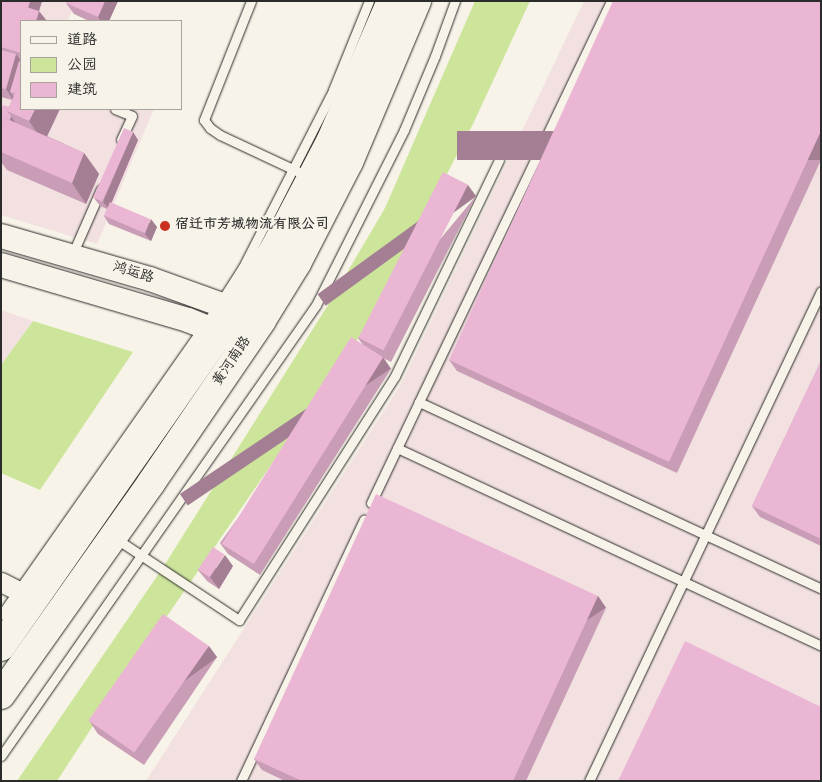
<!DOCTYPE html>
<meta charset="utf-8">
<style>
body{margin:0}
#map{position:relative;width:822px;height:782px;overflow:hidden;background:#f7f3e8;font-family:"Gochi Hand","LXGW WenKai TC",sans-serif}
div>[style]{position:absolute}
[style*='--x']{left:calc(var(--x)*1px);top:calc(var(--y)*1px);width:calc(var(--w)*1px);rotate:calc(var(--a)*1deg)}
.built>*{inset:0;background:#f3e1e2}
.green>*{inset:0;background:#cde59b}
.roads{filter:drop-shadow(0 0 1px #2b2b2b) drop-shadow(0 0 1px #2b2b2b)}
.service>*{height:9px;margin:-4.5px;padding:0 4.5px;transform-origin:4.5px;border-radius:4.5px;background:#f7f3e8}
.minor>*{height:19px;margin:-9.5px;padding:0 9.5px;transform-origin:9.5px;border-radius:9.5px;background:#f7f3e8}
.tertiary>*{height:24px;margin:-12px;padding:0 12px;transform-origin:12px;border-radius:12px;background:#f7f3e8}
.primary>*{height:28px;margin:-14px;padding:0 14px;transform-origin:14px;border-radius:14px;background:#f7f3e8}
.wall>*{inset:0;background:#c99db5}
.shaded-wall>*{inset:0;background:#a47f94;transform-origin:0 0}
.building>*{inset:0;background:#eab6d3;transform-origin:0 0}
.dots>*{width:14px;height:14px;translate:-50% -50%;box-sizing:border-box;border:2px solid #f7f3e8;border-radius:50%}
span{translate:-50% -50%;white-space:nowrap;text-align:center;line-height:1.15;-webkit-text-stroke:4px #f7f3e8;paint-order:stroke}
.poi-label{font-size:14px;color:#2b2b2b;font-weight:700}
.left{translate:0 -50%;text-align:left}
.street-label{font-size:14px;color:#2b2b2b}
.frame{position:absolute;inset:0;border:2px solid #2b2b2b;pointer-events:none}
.legend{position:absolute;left:20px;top:20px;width:162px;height:90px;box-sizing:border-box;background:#f7f3e8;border:1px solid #a5a39c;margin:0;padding:6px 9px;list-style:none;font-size:15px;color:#2b2b2b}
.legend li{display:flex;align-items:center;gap:10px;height:25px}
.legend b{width:25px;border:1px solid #a5a39c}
</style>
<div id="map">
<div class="built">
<div style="clip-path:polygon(1px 1px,76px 1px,68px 20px,70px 21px,21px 21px,21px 109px,154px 109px,97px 244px,1px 215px)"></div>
<div style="clip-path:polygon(584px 1px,821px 1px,821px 781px,146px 781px,401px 384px)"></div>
<div style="clip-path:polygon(1px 310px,33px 321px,1px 365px)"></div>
</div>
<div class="green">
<div style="clip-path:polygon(475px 1px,530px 1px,473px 124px,372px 318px,119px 686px,57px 781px,17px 781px,162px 569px,328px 305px,385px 208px)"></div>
<div style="clip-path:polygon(33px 321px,133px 352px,40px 490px,1px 473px,1px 365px)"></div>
</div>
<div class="roads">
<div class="service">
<div style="--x:251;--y:1;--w:128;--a:111.6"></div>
<div style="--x:204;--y:120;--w:10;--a:53"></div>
<div style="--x:210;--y:128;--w:12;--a:35"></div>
<div style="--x:220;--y:135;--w:87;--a:25.1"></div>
<div style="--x:611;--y:1;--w:445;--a:115.6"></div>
<div style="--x:419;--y:402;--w:443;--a:24.9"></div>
<div style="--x:115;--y:109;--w:18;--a:22"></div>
<div style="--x:132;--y:116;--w:26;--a:115"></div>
<div style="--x:72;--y:255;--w:72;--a:-66.3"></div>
<div style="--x:397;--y:448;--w:468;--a:25"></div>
<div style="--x:371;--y:503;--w:112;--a:-64.6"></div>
<div style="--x:115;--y:538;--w:149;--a:33.5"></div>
<div style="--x:239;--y:620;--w:290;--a:-57.4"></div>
<div style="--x:395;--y:376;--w:240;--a:-64.3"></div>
<div style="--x:1;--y:615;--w:381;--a:-54.9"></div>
<div style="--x:220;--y:303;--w:43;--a:-57.4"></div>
<div style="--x:243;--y:267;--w:199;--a:-63"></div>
<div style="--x:333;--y:90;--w:96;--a:-68"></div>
<div style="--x:1;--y:756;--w:550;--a:-55.07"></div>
<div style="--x:316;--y:305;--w:196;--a:-63.3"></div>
<div style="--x:404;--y:130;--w:80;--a:-67.3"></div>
<div style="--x:435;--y:56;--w:59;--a:-70"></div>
<div style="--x:241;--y:781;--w:289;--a:-64.8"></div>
<div style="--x:589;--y:781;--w:542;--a:-64.66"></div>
</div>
<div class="minor">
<div style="--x:1;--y:582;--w:37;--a:27"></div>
</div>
<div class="tertiary">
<div style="--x:1;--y:236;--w:155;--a:16.1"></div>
<div style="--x:150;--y:279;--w:109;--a:19.8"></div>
<div style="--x:1;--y:265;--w:195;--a:16.4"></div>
<div style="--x:188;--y:320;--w:54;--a:21.8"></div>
</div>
<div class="primary">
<div style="--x:1;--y:647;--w:412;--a:-55.1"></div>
<div style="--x:237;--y:309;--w:70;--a:-58.3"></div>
<div style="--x:274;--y:249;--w:121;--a:-62.4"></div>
<div style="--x:330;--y:142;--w:154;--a:-66.6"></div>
<div style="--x:1;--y:695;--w:260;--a:-54.7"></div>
<div style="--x:151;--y:483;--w:197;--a:-55.7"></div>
<div style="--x:262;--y:320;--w:67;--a:-58.4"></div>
<div style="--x:297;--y:263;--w:114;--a:-62.8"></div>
<div style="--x:349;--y:162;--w:175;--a:-67.1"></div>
</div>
</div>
<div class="wall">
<div style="clip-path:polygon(1px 1px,42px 1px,39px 11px,21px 21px,21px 109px,47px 136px,84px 153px,99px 174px,86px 204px,7px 170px,1px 162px,1px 109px,9px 107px,12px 100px,1px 97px)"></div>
<div style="clip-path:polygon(118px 1px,109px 21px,89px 21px,74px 14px,66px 3px)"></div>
<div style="clip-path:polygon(821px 1px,821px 160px,677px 473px,457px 371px,449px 360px)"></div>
<div style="clip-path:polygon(133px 132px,138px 140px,111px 203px,157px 227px,151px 241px,109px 224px,104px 216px,107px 209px,100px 206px,94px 198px)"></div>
<div style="clip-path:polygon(476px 196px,391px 362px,383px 358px,391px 369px,260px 575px,228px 554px,220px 543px,363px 345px,358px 338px)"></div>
<div style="clip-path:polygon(821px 361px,821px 546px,760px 517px,752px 506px)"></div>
<div style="clip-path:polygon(233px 566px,219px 589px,207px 581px,198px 570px)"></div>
<div style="clip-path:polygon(598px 596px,606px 608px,526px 781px,285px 781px,262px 770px,254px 759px)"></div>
<div style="clip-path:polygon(217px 657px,144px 765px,98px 734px,90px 722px)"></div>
</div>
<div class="shaded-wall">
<div style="clip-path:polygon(30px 1px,42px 1px,36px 21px,28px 10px)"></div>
<div style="clip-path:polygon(105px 1px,118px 1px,109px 21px,101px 21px,98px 17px)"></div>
<div style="clip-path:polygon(39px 11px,47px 21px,36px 21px)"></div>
<div style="clip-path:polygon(16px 54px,21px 61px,10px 92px,15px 99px,14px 101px,6px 89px)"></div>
<div style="clip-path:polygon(35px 109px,60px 109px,44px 143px,29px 121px)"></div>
<div style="clip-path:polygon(11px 116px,16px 124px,5px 134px)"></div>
<div style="left:821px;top:131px;width:29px;height:364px;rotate:90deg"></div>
<div style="clip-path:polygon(133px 132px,138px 140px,109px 209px,103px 202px)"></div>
<div style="clip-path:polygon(84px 153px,99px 174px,86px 204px,72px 183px)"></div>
<div style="left:468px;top:185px;width:14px;height:186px;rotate:54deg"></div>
<div style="clip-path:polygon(151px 219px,157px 227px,151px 241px,145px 234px)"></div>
<div style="left:383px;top:357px;width:14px;height:245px;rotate:56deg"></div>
<div style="clip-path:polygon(225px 555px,233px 566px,219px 589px,210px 577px)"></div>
<div style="left:598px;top:596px;width:14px;height:204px;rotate:56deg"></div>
<div style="left:209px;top:646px;width:14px;height:130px;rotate:54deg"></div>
</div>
<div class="building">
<div style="clip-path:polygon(1px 1px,7px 1px,39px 11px,36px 21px,21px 21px,21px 53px,1px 47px)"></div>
<div style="clip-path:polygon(7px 1px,30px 1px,28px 8px)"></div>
<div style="clip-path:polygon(67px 1px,105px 1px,98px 17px,66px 3px)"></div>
<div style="clip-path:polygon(613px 1px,821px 1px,821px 131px,669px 462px,449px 360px)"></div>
<div style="clip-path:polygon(1px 50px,16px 54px,6px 89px,1px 88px)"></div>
<div style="clip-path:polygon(19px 61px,21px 62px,21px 80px,15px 93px,10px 92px)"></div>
<div style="clip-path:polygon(21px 80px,21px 109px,35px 109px,29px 121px,7px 111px)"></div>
<div style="clip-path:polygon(3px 105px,9px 107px,7px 111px,11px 116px,10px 120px,5px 118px,1px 127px,1px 109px)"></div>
<div style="clip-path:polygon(5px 118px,84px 153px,72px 183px,1px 152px,1px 127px)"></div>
<div style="left:124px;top:128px;width:10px;height:76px;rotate:24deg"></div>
<div style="left:443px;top:172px;width:28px;height:186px;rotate:27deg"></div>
<div style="left:110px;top:202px;width:44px;height:15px;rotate:23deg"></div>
<div style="left:351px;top:337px;width:38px;height:244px;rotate:32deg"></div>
<div style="clip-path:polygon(821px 361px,821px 539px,752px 506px)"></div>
<div style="clip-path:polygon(376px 494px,598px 596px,513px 781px,302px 781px,254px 759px)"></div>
<div style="left:213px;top:547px;width:14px;height:27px;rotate:34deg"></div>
<div style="left:163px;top:614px;width:56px;height:130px;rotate:35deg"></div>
<div style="clip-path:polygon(685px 641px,821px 707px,821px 781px,618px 781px)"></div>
</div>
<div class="dots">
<div style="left:165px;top:226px;background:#c8321e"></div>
</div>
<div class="poi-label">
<span class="left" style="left:175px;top:226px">宿迁市芳城物流有限公司</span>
</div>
<div class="street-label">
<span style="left:133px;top:274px;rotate:17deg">鸿运路</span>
<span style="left:233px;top:362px;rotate:-56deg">黄河南路</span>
</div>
<div class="frame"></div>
<ul class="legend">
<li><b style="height:6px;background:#f7f3e8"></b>道路</li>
<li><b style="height:14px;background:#cde59b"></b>公园</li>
<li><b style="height:14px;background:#eab6d3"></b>建筑</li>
</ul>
</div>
